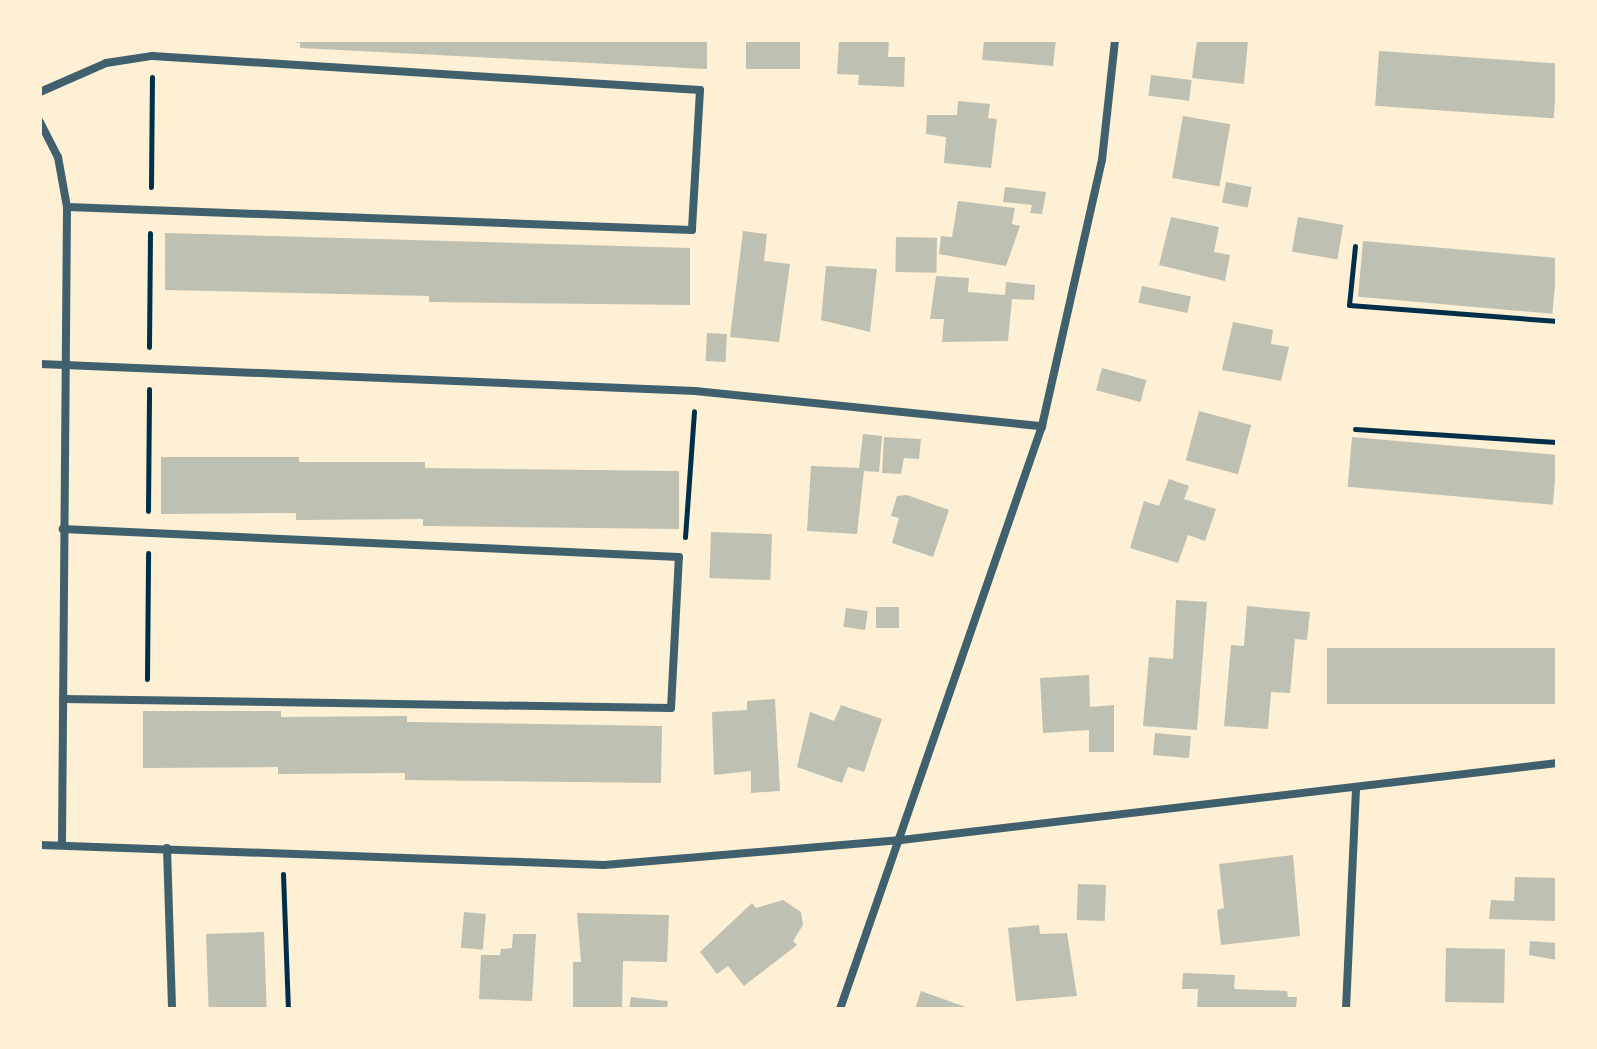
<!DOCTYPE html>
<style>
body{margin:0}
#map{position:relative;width:1597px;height:1049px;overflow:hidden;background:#fdf0d5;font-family:"PT Sans Narrow",sans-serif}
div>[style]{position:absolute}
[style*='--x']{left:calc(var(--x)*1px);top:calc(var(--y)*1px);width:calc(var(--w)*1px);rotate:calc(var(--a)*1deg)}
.building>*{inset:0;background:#bec0b2;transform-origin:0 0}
.path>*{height:5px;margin:-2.5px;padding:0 2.5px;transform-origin:2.5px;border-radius:2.5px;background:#003049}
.minor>*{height:8px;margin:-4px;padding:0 4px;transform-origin:4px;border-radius:4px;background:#3f606c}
span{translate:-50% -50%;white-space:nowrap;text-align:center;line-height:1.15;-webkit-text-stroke:8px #fdf0d5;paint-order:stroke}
.frame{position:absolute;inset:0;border:42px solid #fdf0d5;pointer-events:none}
</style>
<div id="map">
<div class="building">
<div style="clip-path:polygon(282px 40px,707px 40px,707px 69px,300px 48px,300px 43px)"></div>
<div style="left:746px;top:40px;width:54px;height:29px"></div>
<div style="clip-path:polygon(839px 40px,889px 40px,888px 57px,905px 57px,904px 87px,858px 85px,859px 75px,837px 74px)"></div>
<div style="clip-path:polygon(984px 40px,1056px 40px,1053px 66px,982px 60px)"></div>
<div style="clip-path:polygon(1197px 40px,1248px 40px,1244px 84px,1192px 78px)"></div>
<div style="left:1379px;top:51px;width:179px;height:55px;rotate:4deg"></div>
<div style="left:1151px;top:75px;width:41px;height:21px;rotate:7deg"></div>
<div style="clip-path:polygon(958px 101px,990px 104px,988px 118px,997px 119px,991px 168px,944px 163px,946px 137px,926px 134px,927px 115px,957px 115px)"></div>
<div style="left:1183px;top:116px;width:48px;height:63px;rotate:10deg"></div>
<div style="left:1226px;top:182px;width:26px;height:21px;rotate:11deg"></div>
<div style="clip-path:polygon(1005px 187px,1046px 192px,1042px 214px,1030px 213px,1032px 205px,1003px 202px)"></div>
<div style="clip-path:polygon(958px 201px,1015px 208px,1012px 224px,1020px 226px,1006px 266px,939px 254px,941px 236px,952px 237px)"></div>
<div style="clip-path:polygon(1171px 217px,1219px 227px,1214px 252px,1230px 255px,1225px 281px,1159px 265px)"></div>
<div style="left:1298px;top:217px;width:46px;height:35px;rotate:10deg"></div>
<div style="clip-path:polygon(743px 231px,767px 234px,764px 261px,790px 264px,779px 342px,730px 337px)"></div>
<div style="clip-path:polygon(165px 233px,690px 248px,690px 305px,429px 302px,429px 296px,165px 290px)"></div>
<div style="left:896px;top:237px;width:41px;height:35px;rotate:1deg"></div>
<div style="left:1363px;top:241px;width:195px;height:56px;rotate:5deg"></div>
<div style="clip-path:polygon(826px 266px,877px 269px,870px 332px,821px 320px)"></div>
<div style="clip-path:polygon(936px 276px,969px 278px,968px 292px,1005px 295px,1006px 282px,1035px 285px,1034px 300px,1012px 299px,1008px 341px,942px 342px,944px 319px,930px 319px)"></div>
<div style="left:1142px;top:286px;width:50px;height:17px;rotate:12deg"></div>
<div style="clip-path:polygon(1233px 322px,1273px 330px,1271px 344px,1289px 347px,1281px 381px,1222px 370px)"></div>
<div style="left:707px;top:333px;width:20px;height:28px;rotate:3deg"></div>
<div style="left:1102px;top:368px;width:46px;height:23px;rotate:15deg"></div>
<div style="left:1199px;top:411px;width:54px;height:51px;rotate:15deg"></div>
<div style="clip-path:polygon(863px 434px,882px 436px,879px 472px,864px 471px,857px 534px,807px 531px,811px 466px,859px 468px)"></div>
<div style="clip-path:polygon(884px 437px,921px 439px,919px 459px,904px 458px,901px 474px,882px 473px)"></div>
<div style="left:1352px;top:437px;width:206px;height:50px;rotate:5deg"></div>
<div style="clip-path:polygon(161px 457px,299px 457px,299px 462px,425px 462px,425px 468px,679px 471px,679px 529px,423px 526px,423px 519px,296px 520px,296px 513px,161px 514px)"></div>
<div style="clip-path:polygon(1169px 479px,1189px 486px,1184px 499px,1216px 509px,1205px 541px,1188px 535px,1178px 563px,1130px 548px,1144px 501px,1159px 506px)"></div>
<div style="clip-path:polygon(907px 495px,949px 510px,933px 557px,892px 543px,899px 518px,891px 516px,897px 496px)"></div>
<div style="left:711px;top:532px;width:61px;height:46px;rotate:2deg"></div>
<div style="clip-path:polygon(1176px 600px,1207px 602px,1197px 730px,1143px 726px,1149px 657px,1173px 659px)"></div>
<div style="clip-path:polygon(1247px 606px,1310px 612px,1307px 640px,1295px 639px,1290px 693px,1271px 692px,1268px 729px,1224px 726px,1231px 645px,1244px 646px)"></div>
<div style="left:876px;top:607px;width:23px;height:21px"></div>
<div style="left:846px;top:608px;width:22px;height:19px;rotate:8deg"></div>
<div style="left:1557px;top:648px;width:56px;height:230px;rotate:90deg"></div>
<div style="clip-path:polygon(1089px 675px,1090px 707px,1114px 705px,1114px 752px,1089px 752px,1089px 730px,1043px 733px,1040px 678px)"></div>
<div style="clip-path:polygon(775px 699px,780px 791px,751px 793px,751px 771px,714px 775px,712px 712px,747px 710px,747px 701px)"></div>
<div style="clip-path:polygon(841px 705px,882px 719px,864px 772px,848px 767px,842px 783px,797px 767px,810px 712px,834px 721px)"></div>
<div style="clip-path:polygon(143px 711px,281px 711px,281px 717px,407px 716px,407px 722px,662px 726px,661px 783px,405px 780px,405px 773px,278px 774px,278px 767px,143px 768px)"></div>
<div style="left:1155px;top:733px;width:36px;height:22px;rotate:5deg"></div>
<div style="clip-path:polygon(1293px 855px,1300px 936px,1221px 945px,1217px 910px,1224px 908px,1219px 864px)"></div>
<div style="clip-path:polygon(1515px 877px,1557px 878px,1557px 921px,1489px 919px,1491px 900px,1514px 901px)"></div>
<div style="left:1078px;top:884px;width:28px;height:36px;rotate:2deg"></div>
<div style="clip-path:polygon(783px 900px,801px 912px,803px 925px,793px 941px,797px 945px,744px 986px,728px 966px,717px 974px,700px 952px,752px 903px,756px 908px)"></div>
<div style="left:464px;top:912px;width:22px;height:36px;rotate:5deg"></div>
<div style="clip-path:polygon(577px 913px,669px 915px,667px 962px,623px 961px,622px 1009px,573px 1009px,573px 962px,581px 962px)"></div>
<div style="clip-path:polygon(1039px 925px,1040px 934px,1067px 933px,1077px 996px,1016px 1001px,1008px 928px)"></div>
<div style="left:264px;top:932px;width:77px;height:58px;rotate:88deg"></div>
<div style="clip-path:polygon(513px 934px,536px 934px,532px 1001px,479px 999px,481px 955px,500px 955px,501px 949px,512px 948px)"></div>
<div style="clip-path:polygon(1530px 941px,1557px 943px,1557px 960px,1529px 955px)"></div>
<div style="left:1446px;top:948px;width:59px;height:54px;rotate:1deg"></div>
<div style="clip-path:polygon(1183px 973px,1235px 975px,1234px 989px,1287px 991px,1288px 997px,1297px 997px,1296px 1009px,1197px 1009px,1198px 989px,1182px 989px)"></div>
<div style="clip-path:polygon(921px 991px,971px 1009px,915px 1009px)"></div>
<div style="clip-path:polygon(631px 997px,668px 1001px,667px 1009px,629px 1009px)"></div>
</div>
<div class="path">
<div style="--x:151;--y:187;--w:110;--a:-89.5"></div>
<div style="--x:1355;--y:246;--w:59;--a:95.8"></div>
<div style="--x:1349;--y:305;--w:209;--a:4.4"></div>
<div style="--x:149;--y:347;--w:114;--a:-89.5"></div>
<div style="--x:1355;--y:429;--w:202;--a:3.7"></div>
<div style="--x:148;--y:511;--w:122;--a:-89.5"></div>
<div style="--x:685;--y:537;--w:126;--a:-85.9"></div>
<div style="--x:147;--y:679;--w:126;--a:-89.5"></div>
<div style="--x:283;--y:874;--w:135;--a:87.9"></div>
</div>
<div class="minor">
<div style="--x:40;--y:92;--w:72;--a:-23.7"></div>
<div style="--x:106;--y:63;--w:47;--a:-8.7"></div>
<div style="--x:152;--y:56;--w:549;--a:3.55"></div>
<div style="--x:700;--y:90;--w:140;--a:93.3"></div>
<div style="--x:692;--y:230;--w:625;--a:-177.89"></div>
<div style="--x:40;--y:122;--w:39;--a:63"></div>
<div style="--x:58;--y:157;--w:51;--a:79.8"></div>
<div style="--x:67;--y:207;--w:637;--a:90.45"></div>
<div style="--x:40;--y:364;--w:656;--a:2.36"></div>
<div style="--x:695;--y:391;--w:349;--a:5.8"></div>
<div style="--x:63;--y:699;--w:608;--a:0.85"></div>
<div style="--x:671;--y:708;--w:151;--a:-87"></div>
<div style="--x:679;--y:557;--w:617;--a:-177.4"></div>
<div style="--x:40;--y:845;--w:564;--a:2.03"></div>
<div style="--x:604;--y:865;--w:298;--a:-4.8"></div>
<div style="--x:901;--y:840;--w:661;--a:-6.69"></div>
<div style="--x:167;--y:848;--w:161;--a:88.2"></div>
<div style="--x:840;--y:1009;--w:617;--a:-70.89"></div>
<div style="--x:1042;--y:426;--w:273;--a:-77.3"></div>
<div style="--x:1102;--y:160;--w:121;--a:-83.8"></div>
<div style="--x:1346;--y:1009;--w:222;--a:-87.4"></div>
</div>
<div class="frame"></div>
</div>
